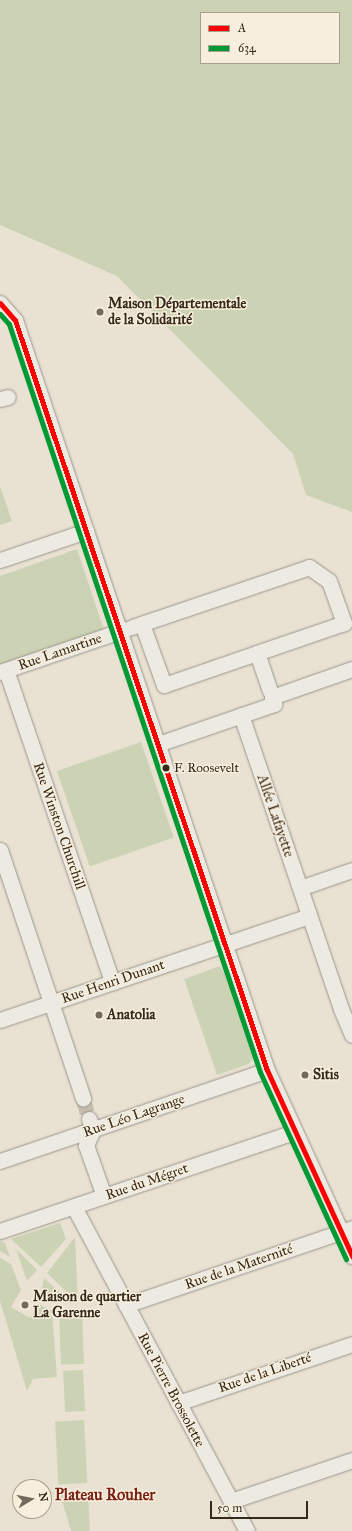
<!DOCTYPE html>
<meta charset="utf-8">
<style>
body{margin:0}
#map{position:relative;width:352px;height:1531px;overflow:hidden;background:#e9e2d3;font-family:"IM FELL Great Primer",serif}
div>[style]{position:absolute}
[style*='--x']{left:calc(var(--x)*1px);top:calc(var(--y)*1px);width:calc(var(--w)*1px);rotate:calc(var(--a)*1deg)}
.green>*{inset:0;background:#ccd3b4;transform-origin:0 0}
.street-tunnel>*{height:15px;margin-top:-7.5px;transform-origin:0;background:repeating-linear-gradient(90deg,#c5bdae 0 15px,transparent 0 23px)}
.roads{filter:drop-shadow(0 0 1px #9a958b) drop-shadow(0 0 1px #9a958b)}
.street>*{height:15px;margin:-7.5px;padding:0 7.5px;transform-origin:7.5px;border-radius:7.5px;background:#edeae2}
.bus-1>*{height:5px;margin:-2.5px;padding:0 2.5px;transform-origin:2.5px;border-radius:2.5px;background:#fe0000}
.bus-2>*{height:5px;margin:-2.5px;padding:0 2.5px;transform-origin:2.5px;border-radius:2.5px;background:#093}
.dots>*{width:11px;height:11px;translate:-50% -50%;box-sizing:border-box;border:2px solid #f7eedc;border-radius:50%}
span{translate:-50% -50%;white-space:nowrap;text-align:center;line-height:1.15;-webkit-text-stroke:3px #f7eedc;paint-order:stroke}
.bus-label{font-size:13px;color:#35291a}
.left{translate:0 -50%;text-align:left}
.poi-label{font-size:14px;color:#35291a;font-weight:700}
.street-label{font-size:14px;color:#35291a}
.quarter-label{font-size:16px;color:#7a1f14;font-weight:700}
.legend{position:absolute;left:200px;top:12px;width:140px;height:52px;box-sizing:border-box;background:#f7eedc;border:1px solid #a99f8e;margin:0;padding:5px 7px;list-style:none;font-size:12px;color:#35291a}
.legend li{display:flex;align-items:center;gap:8px;height:20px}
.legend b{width:20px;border:1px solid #a99f8e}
.north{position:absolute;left:12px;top:1479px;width:40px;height:40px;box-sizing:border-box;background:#f7eedc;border:1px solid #a99f8e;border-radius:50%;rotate:80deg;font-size:11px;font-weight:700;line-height:16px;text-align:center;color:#35291a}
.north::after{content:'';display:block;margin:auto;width:14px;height:18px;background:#746a5b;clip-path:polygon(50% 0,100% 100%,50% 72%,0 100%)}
.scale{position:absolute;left:210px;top:1501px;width:98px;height:18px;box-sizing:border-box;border:2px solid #35291a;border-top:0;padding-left:5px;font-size:12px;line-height:14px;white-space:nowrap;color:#35291a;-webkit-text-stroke:3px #f7eedc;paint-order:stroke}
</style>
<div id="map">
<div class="green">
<div style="clip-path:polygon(evenodd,0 0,352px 0,352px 512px,306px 495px,293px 454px,117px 276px,0 225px,0 0,201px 13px,339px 13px,339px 63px,201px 63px,201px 13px)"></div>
<div style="clip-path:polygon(0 486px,12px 521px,0 525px)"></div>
<div style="clip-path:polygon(77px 549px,104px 630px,0 666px,0 576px)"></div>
<div style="left:141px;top:742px;width:101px;height:89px;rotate:71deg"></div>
<div style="clip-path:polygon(220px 966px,224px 972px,253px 1058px,249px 1064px,217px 1075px,184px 979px)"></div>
<div style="clip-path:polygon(60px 1223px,66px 1239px,41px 1267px,11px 1239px)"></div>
<div style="clip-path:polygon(75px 1237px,78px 1303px,47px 1273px)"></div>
<div style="clip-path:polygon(0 1241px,5px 1243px,10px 1257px,0 1251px)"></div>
<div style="clip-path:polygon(16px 1249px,37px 1270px,27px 1281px)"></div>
<div style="clip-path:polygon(0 1258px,11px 1264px,21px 1290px,11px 1307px,30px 1318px,39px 1304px,52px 1311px,57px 1377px,33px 1379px,27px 1391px,0 1301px)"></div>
<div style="clip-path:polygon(44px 1278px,72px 1304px,41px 1293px)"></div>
<div style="left:82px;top:1309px;width:55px;height:23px;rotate:88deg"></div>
<div style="left:83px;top:1370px;width:41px;height:20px;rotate:87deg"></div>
<div style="left:84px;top:1420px;width:63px;height:29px;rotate:87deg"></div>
<div style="clip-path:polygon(88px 1493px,90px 1531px,71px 1531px,60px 1494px)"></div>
</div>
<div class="street-tunnel">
<div style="--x:83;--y:1098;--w:22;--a:74"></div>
</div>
<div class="roads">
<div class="street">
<div style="--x:0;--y:303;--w:23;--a:49"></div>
<div style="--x:15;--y:320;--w:791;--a:71.43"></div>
<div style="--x:267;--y:1070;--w:205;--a:65.4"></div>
<div style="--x:0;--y:399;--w:8;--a:-14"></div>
<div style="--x:0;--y:560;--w:91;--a:-18.6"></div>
<div style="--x:142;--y:624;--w:65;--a:70.2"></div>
<div style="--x:164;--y:685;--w:98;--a:-19"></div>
<div style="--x:132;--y:627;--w:187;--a:-18.7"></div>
<div style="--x:309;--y:567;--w:24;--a:35"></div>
<div style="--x:329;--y:581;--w:45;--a:70.3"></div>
<div style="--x:344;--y:623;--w:92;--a:161"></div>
<div style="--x:257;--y:653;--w:40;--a:71.1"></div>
<div style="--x:6;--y:670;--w:330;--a:71.2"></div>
<div style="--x:0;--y:672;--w:133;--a:-18.8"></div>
<div style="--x:241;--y:715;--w:311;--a:71.2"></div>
<div style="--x:341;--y:1009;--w:28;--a:67"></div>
<div style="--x:158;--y:744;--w:123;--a:-19"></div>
<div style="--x:274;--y:704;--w:7;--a:-106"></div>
<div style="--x:272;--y:697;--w:85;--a:-19.3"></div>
<div style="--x:0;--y:850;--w:262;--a:71.5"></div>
<div style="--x:300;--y:888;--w:55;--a:-19.1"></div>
<div style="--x:0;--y:1020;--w:326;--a:-18.6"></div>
<div style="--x:89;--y:1119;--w:12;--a:70"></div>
<div style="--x:93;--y:1130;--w:17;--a:115"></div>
<div style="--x:86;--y:1145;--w:54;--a:70.6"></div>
<div style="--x:0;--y:1161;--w:282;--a:-18.8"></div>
<div style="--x:74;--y:1207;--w:367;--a:61.9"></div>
<div style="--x:0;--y:1231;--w:310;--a:-18.6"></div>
<div style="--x:126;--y:1305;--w:239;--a:-18.8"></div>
<div style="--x:178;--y:1403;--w:184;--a:-18.7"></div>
<div style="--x:231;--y:1501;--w:128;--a:-18.7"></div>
</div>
</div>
<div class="bus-1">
<div style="--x:0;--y:303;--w:23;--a:49"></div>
<div style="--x:15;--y:320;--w:791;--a:71.43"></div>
<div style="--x:267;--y:1070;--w:205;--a:65.4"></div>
</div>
<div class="bus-2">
<div style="--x:0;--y:314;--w:13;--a:48"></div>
<div style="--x:9;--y:324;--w:789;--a:71.45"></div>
<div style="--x:260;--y:1072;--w:206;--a:65.3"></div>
</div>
<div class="dots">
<div style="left:100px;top:312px;background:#746a5b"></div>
<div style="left:166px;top:768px;background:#35291a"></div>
<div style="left:99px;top:1015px;background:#746a5b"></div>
<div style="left:305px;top:1075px;background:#746a5b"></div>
<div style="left:25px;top:1305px;background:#746a5b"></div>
</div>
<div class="bus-label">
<span class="left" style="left:174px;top:768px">F. Roosevelt</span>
</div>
<div class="poi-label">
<span class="left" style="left:108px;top:312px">Maison Départementale<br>de la Solidarité</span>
<span class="left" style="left:107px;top:1015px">Anatolia</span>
<span class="left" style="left:313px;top:1075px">Sitis</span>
<span class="left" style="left:33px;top:1305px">Maison de quartier<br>La Garenne</span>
</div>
<div class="street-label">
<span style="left:60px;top:652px;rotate:-19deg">Rue Lamartine</span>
<span style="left:275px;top:816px;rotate:71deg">Allée Lafayette</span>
<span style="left:59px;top:826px;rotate:71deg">Rue Winston Churchill</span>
<span style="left:113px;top:982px;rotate:-19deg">Rue Henri Dunant</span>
<span style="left:134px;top:1116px;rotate:-19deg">Rue Léo Lagrange</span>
<span style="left:147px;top:1182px;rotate:-19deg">Rue du Mégret</span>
<span style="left:239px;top:1267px;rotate:-19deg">Rue de la Maternité</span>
<span style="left:265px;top:1373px;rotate:-19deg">Rue de la Liberté</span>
<span style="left:171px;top:1390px;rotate:62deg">Rue Pierre Brossolette</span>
</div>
<div class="quarter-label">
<span style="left:105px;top:1495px">Plateau Rouher</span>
</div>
<ul class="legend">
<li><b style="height:5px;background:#fe0000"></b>A</li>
<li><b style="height:5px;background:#093"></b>634</li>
</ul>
<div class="north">N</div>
<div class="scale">50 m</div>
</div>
